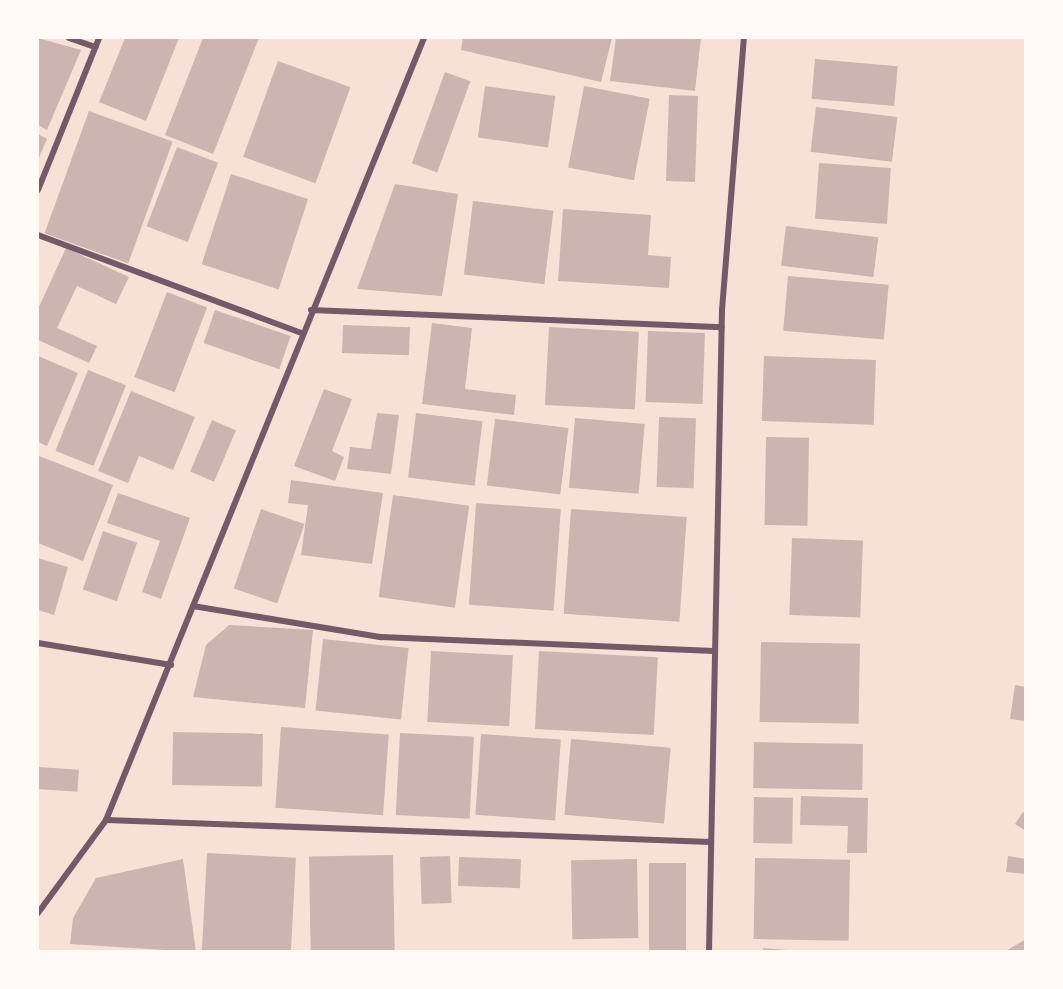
<!DOCTYPE html>
<style>
body{margin:0}
#map{position:relative;width:1063px;height:989px;overflow:hidden;background:#f7e1d7;font-family:Cabin,sans-serif}
div>[style]{position:absolute}
[style*='--x']{left:calc(var(--x)*1px);top:calc(var(--y)*1px);width:calc(var(--w)*1px);rotate:calc(var(--a)*1deg)}
.building>*{inset:0;background:#ccb4b1;transform-origin:0 0}
.minor>*{height:6px;margin:-3px;padding:0 3px;transform-origin:3px;border-radius:3px;background:#755966}
span{translate:-50% -50%;white-space:nowrap;text-align:center;line-height:1.15;-webkit-text-stroke:5px #fffaf5;paint-order:stroke}
.frame{position:absolute;inset:0;border:39px solid #fffaf5;pointer-events:none}
</style>
<div id="map">
<div class="building">
<div style="clip-path:polygon(38px 38px,81px 50px,47px 130px,38px 125px)"></div>
<div style="clip-path:polygon(125px 38px,179px 38px,146px 121px,99px 102px)"></div>
<div style="clip-path:polygon(203px 38px,259px 38px,213px 154px,165px 135px)"></div>
<div style="clip-path:polygon(463px 38px,612px 38px,601px 82px,461px 50px)"></div>
<div style="clip-path:polygon(616px 38px,701px 38px,695px 91px,610px 81px)"></div>
<div style="left:815px;top:59px;width:83px;height:40px;rotate:5deg"></div>
<div style="left:278px;top:61px;width:77px;height:102px;rotate:20deg"></div>
<div style="left:445px;top:72px;width:27px;height:97px;rotate:20deg"></div>
<div style="left:485px;top:86px;width:71px;height:52px;rotate:8deg"></div>
<div style="left:584px;top:86px;width:67px;height:83px;rotate:11deg"></div>
<div style="left:669px;top:95px;width:29px;height:86px;rotate:2deg"></div>
<div style="left:816px;top:107px;width:82px;height:45px;rotate:7deg"></div>
<div style="left:89px;top:111px;width:89px;height:130px;rotate:20deg"></div>
<div style="clip-path:polygon(38px 134px,47px 139px,38px 160px)"></div>
<div style="left:177px;top:147px;width:44px;height:85px;rotate:21deg"></div>
<div style="left:819px;top:163px;width:72px;height:56px;rotate:4deg"></div>
<div style="left:231px;top:174px;width:81px;height:95px;rotate:18deg"></div>
<div style="clip-path:polygon(395px 184px,458px 194px,442px 296px,357px 289px)"></div>
<div style="left:473px;top:201px;width:81px;height:74px;rotate:7deg"></div>
<div style="clip-path:polygon(563px 209px,651px 215px,648px 255px,671px 257px,669px 288px,558px 281px)"></div>
<div style="left:786px;top:226px;width:93px;height:40px;rotate:7deg"></div>
<div style="clip-path:polygon(66px 248px,129px 277px,116px 304px,77px 286px,57px 328px,97px 346px,89px 363px,38px 340px,38px 309px)"></div>
<div style="left:788px;top:276px;width:101px;height:55px;rotate:5deg"></div>
<div style="left:167px;top:292px;width:43px;height:91px;rotate:21deg"></div>
<div style="left:215px;top:310px;width:80px;height:35px;rotate:19deg"></div>
<div style="clip-path:polygon(432px 323px,472px 328px,465px 389px,516px 395px,514px 415px,422px 404px)"></div>
<div style="left:343px;top:325px;width:67px;height:28px;rotate:2deg"></div>
<div style="left:549px;top:327px;width:90px;height:78px;rotate:3deg"></div>
<div style="left:648px;top:331px;width:57px;height:71px;rotate:2deg"></div>
<div style="clip-path:polygon(38px 356px,78px 373px,47px 446px,38px 442px)"></div>
<div style="left:764px;top:356px;width:112px;height:65px;rotate:2deg"></div>
<div style="left:88px;top:370px;width:41px;height:87px;rotate:22deg"></div>
<div style="clip-path:polygon(324px 389px,352px 399px,332px 451px,344px 457px,335px 481px,294px 466px)"></div>
<div style="clip-path:polygon(131px 391px,195px 417px,173px 470px,139px 456px,128px 483px,98px 471px)"></div>
<div style="clip-path:polygon(377px 413px,399px 415px,391px 474px,347px 469px,350px 447px,371px 449px)"></div>
<div style="left:416px;top:413px;width:67px;height:65px;rotate:7deg"></div>
<div style="left:659px;top:417px;width:37px;height:70px;rotate:2deg"></div>
<div style="left:575px;top:418px;width:70px;height:70px;rotate:5deg"></div>
<div style="left:495px;top:419px;width:74px;height:67px;rotate:7deg"></div>
<div style="left:212px;top:420px;width:26px;height:56px;rotate:23deg"></div>
<div style="left:766px;top:437px;width:43px;height:88px;rotate:1deg"></div>
<div style="clip-path:polygon(39px 456px,113px 485px,83px 561px,38px 543px)"></div>
<div style="clip-path:polygon(291px 480px,383px 493px,372px 564px,301px 555px,308px 505px,288px 503px)"></div>
<div style="clip-path:polygon(118px 493px,190px 518px,161px 599px,142px 592px,160px 541px,107px 523px)"></div>
<div style="left:393px;top:495px;width:77px;height:103px;rotate:8deg"></div>
<div style="left:476px;top:503px;width:85px;height:102px;rotate:4deg"></div>
<div style="left:261px;top:509px;width:46px;height:84px;rotate:19deg"></div>
<div style="left:571px;top:509px;width:116px;height:105px;rotate:4deg"></div>
<div style="left:103px;top:531px;width:36px;height:62px;rotate:19deg"></div>
<div style="left:792px;top:538px;width:71px;height:77px;rotate:2deg"></div>
<div style="clip-path:polygon(38px 558px,68px 567px,54px 615px,38px 610px)"></div>
<div style="clip-path:polygon(229px 625px,313px 630px,305px 708px,193px 697px,206px 645px)"></div>
<div style="left:323px;top:639px;width:86px;height:72px;rotate:6deg"></div>
<div style="left:761px;top:642px;width:99px;height:80px;rotate:1deg"></div>
<div style="left:431px;top:651px;width:82px;height:71px;rotate:3deg"></div>
<div style="left:539px;top:651px;width:119px;height:78px;rotate:3deg"></div>
<div style="clip-path:polygon(1015px 685px,1026px 687px,1026px 721px,1010px 719px)"></div>
<div style="left:281px;top:727px;width:108px;height:81px;rotate:4deg"></div>
<div style="left:173px;top:732px;width:90px;height:53px;rotate:1deg"></div>
<div style="left:400px;top:733px;width:74px;height:82px;rotate:3deg"></div>
<div style="left:481px;top:734px;width:80px;height:81px;rotate:4deg"></div>
<div style="left:571px;top:739px;width:100px;height:76px;rotate:5deg"></div>
<div style="left:754px;top:742px;width:109px;height:46px;rotate:1deg"></div>
<div style="left:38px;top:767px;width:41px;height:22px;rotate:4deg"></div>
<div style="clip-path:polygon(801px 796px,868px 798px,867px 853px,847px 853px,848px 826px,800px 825px)"></div>
<div style="left:754px;top:797px;width:39px;height:46px;rotate:1deg"></div>
<div style="clip-path:polygon(1023px 812px,1026px 814px,1026px 831px,1015px 824px)"></div>
<div style="left:207px;top:853px;width:89px;height:98px;rotate:3deg"></div>
<div style="left:393px;top:855px;width:97px;height:84px;rotate:89deg"></div>
<div style="left:450px;top:856px;width:47px;height:30px;rotate:88deg"></div>
<div style="clip-path:polygon(1008px 856px,1026px 859px,1026px 874px,1006px 872px)"></div>
<div style="left:459px;top:857px;width:62px;height:29px;rotate:2deg"></div>
<div style="left:755px;top:858px;width:95px;height:81px;rotate:1deg"></div>
<div style="clip-path:polygon(183px 859px,196px 952px,70px 944px,73px 918px,96px 878px)"></div>
<div style="left:637px;top:859px;width:79px;height:66px;rotate:89deg"></div>
<div style="left:649px;top:863px;width:37px;height:89px"></div>
<div style="clip-path:polygon(1026px 939px,1026px 952px,1004px 952px)"></div>
<div style="clip-path:polygon(763px 948px,788px 950px,788px 952px,763px 952px)"></div>
</div>
<div class="minor">
<div style="--x:69;--y:38;--w:28;--a:19"></div>
<div style="--x:38;--y:190;--w:164;--a:-68.1"></div>
<div style="--x:38;--y:235;--w:281;--a:20.4"></div>
<div style="--x:311;--y:310;--w:411;--a:2.4"></div>
<div style="--x:193;--y:606;--w:191;--a:9.4"></div>
<div style="--x:381;--y:637;--w:333;--a:2.4"></div>
<div style="--x:38;--y:643;--w:135;--a:9.4"></div>
<div style="--x:106;--y:820;--w:605;--a:2.08"></div>
<div style="--x:38;--y:913;--w:115;--a:-53.8"></div>
<div style="--x:106;--y:820;--w:844;--a:-67.87"></div>
<div style="--x:709;--y:952;--w:642;--a:-88.84"></div>
<div style="--x:722;--y:310;--w:273;--a:-85.4"></div>
</div>
<div class="frame"></div>
</div>
